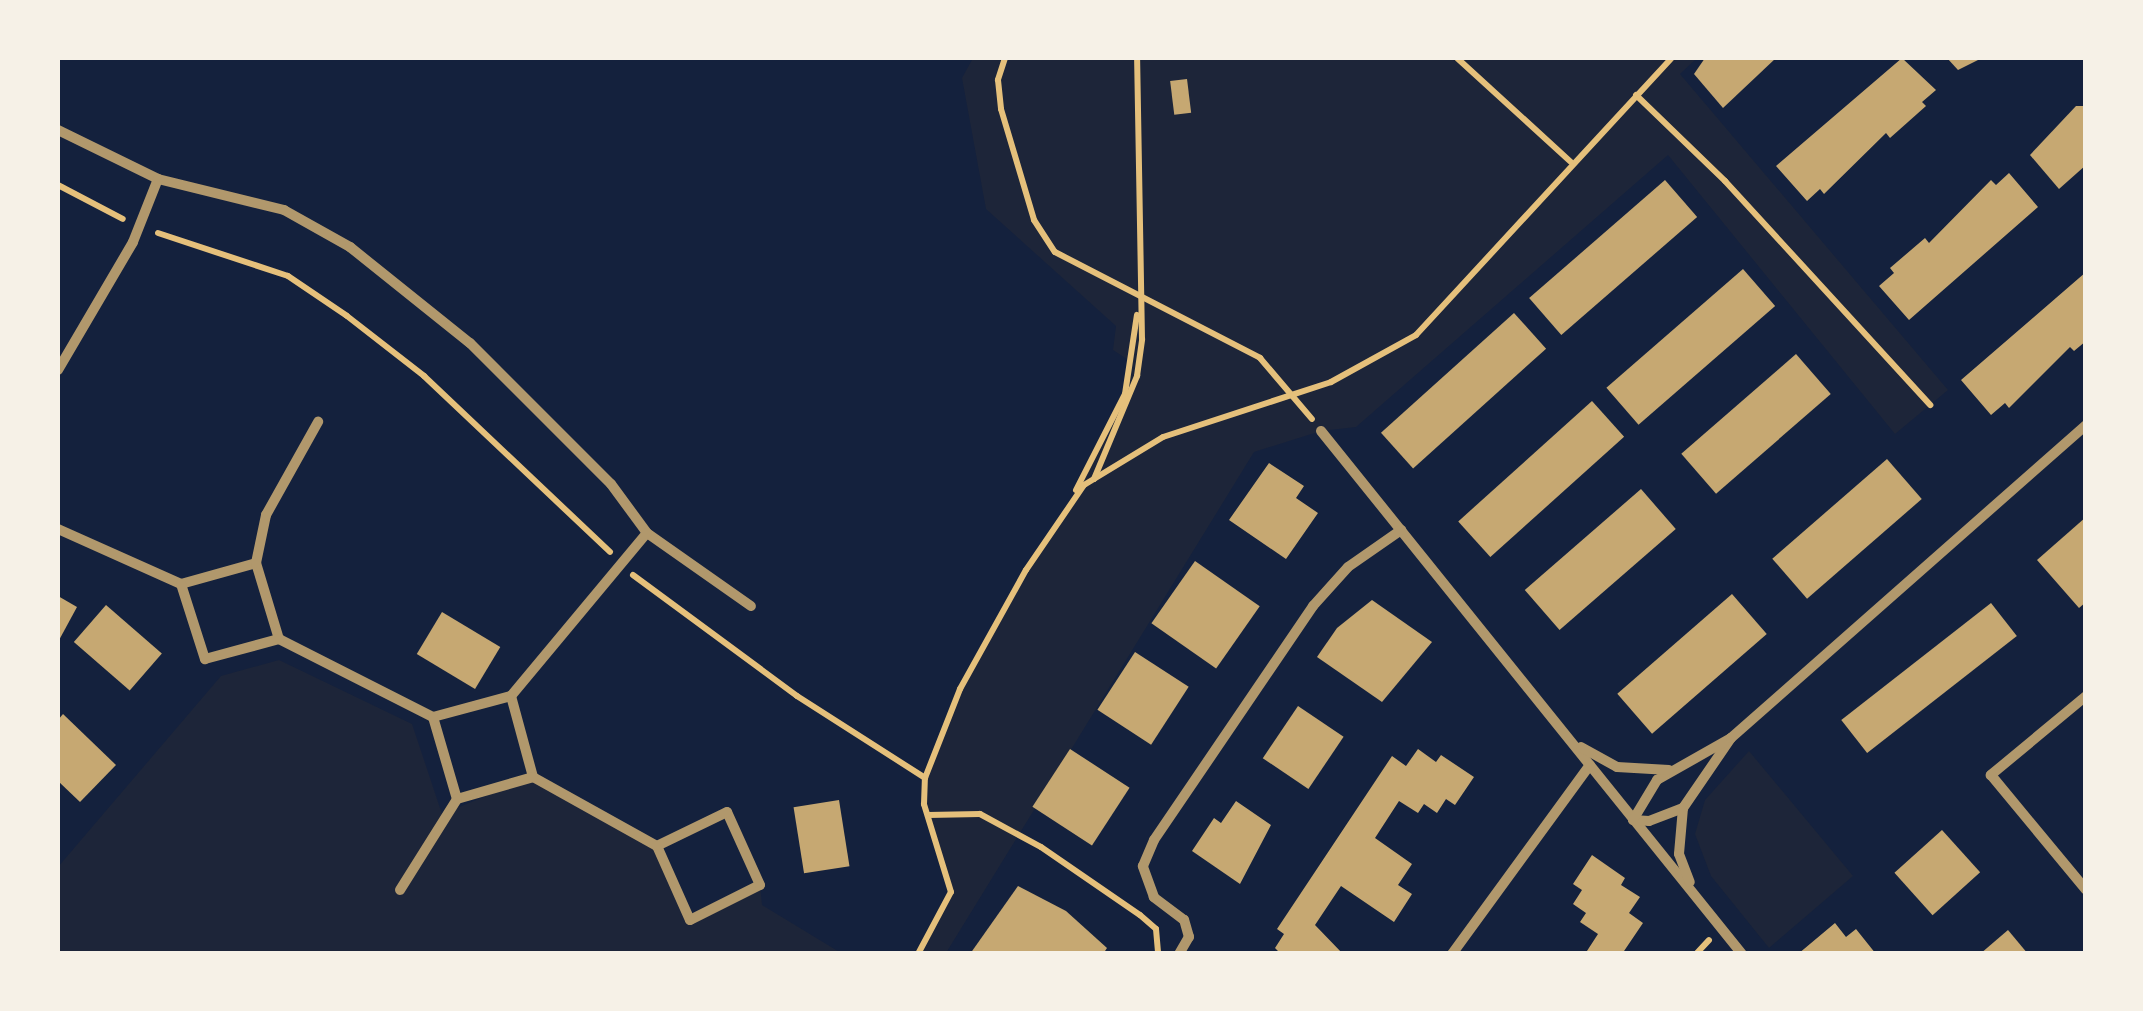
<!DOCTYPE html>
<style>
body{margin:0}
#map{position:relative;width:2143px;height:1011px;overflow:hidden;background:#14213d;font-family:Poppins,sans-serif}
div>[style]{position:absolute}
[style*='--x']{left:calc(var(--x)*1px);top:calc(var(--y)*1px);width:calc(var(--w)*1px);rotate:calc(var(--a)*1deg)}
.green>*{inset:0;background:#1d2539}
.building>*{inset:0;background:#c6a872;transform-origin:0 0}
.path>*{height:6px;margin:-3px;padding:0 3px;transform-origin:3px;border-radius:3px;background:#e5c07b}
.minor>*{height:10px;margin:-5px;padding:0 5px;transform-origin:5px;border-radius:5px;background:#b1986c}
span{translate:-50% -50%;white-space:nowrap;text-align:center;line-height:1.15;-webkit-text-stroke:8px #f6f1e7;paint-order:stroke}
.frame{position:absolute;inset:0;border:60px solid #f6f1e7;pointer-events:none}
</style>
<div id="map">
<div class="green">
<div style="clip-path:polygon(973px 58px,1697px 58px,1680px 74px,1948px 390px,1895px 434px,1668px 155px,1356px 427px,1321px 431px,1254px 452px,946px 953px,922px 954px,951px 892px,924px 804px,925px 778px,960px 689px,1066px 509px,1125px 394px,1130px 361px,1113px 350px,1116px 326px,986px 209px,962px 78px)"></div>
<div style="clip-path:polygon(279px 660px,412px 724px,442px 814px,533px 777px,657px 846px,690px 919px,760px 885px,762px 905px,841px 953px,58px 954px,58px 867px,221px 676px)"></div>
<div style="clip-path:polygon(1749px 751px,1853px 876px,1769px 948px,1711px 876px,1695px 834px,1705px 800px)"></div>
</div>
<div class="building">
<div style="clip-path:polygon(1705px 58px,1776px 58px,1723px 108px,1694px 74px)"></div>
<div style="clip-path:polygon(1902px 58px,1936px 90px,1922px 102px,1926px 106px,1890px 138px,1886px 133px,1824px 194px,1820px 189px,1807px 201px,1776px 166px)"></div>
<div style="clip-path:polygon(1947px 58px,1982px 58px,1958px 70px)"></div>
<div style="left:1187px;top:79px;width:34px;height:17px;rotate:83deg"></div>
<div style="clip-path:polygon(2076px 106px,2086px 106px,2086px 165px,2059px 189px,2030px 155px)"></div>
<div style="clip-path:polygon(2009px 173px,2038px 207px,1909px 320px,1879px 286px,1894px 273px,1890px 268px,1925px 238px,1929px 243px,1991px 180px,1996px 185px)"></div>
<div style="left:1665px;top:180px;width:49px;height:180px;rotate:49deg"></div>
<div style="left:1743px;top:269px;width:49px;height:181px;rotate:49deg"></div>
<div style="clip-path:polygon(2086px 272px,2086px 341px,2074px 351px,2070px 347px,2009px 408px,2005px 403px,1991px 415px,1961px 380px)"></div>
<div style="left:1514px;top:313px;width:48px;height:179px;rotate:48deg"></div>
<div style="left:1796px;top:354px;width:53px;height:152px;rotate:49deg"></div>
<div style="left:1592px;top:401px;width:48px;height:180px;rotate:48deg"></div>
<div style="left:1887px;top:459px;width:53px;height:152px;rotate:49deg"></div>
<div style="clip-path:polygon(1269px 463px,1304px 486px,1296px 498px,1318px 513px,1286px 559px,1229px 520px)"></div>
<div style="left:1641px;top:489px;width:53px;height:154px;rotate:49deg"></div>
<div style="clip-path:polygon(2086px 517px,2086px 602px,2079px 608px,2037px 560px)"></div>
<div style="left:1195px;top:561px;width:79px;height:76px;rotate:35deg"></div>
<div style="left:1732px;top:594px;width:53px;height:152px;rotate:49deg"></div>
<div style="clip-path:polygon(58px 596px,77px 607px,58px 642px)"></div>
<div style="clip-path:polygon(1372px 600px,1432px 642px,1382px 702px,1317px 657px,1337px 628px)"></div>
<div style="left:1991px;top:603px;width:42px;height:190px;rotate:52deg"></div>
<div style="left:106px;top:605px;width:74px;height:49px;rotate:41deg"></div>
<div style="left:442px;top:612px;width:68px;height:49px;rotate:31deg"></div>
<div style="left:1135px;top:652px;width:64px;height:69px;rotate:33deg"></div>
<div style="left:1298px;top:706px;width:55px;height:63px;rotate:34deg"></div>
<div style="clip-path:polygon(63px 714px,116px 765px,80px 802px,58px 781px,58px 720px)"></div>
<div style="left:1070px;top:749px;width:71px;height:69px;rotate:33deg"></div>
<div style="clip-path:polygon(1418px 749px,1436px 762px,1441px 755px,1474px 777px,1455px 805px,1446px 799px,1437px 813px,1424px 804px,1418px 813px,1399px 801px,1375px 838px,1412px 864px,1398px 885px,1412px 894px,1394px 922px,1341px 886px,1315px 925px,1343px 954px,1281px 954px,1275px 948px,1284px 934px,1277px 929px,1392px 756px,1406px 766px)"></div>
<div style="left:839px;top:800px;width:67px;height:46px;rotate:81deg"></div>
<div style="clip-path:polygon(1236px 801px,1271px 825px,1240px 884px,1192px 851px,1214px 818px,1221px 823px)"></div>
<div style="left:1942px;top:830px;width:57px;height:64px;rotate:48deg"></div>
<div style="clip-path:polygon(1592px 855px,1625px 878px,1621px 885px,1640px 897px,1629px 913px,1643px 923px,1622px 954px,1585px 954px,1598px 934px,1580px 922px,1586px 913px,1573px 904px,1582px 890px,1573px 884px)"></div>
<div style="clip-path:polygon(1018px 886px,1066px 911px,1107px 948px,1103px 954px,970px 954px)"></div>
<div style="clip-path:polygon(1835px 923px,1846px 937px,1856px 929px,1876px 954px,1798px 954px)"></div>
<div style="clip-path:polygon(2008px 930px,2028px 954px,1980px 954px)"></div>
</div>
<div class="path">
<div style="--x:1005;--y:58;--w:23;--a:108"></div>
<div style="--x:998;--y:80;--w:29;--a:84"></div>
<div style="--x:1001;--y:109;--w:116;--a:73.4"></div>
<div style="--x:1034;--y:220;--w:38;--a:57"></div>
<div style="--x:1055;--y:252;--w:231;--a:27.3"></div>
<div style="--x:1260;--y:358;--w:80;--a:49.6"></div>
<div style="--x:1457;--y:58;--w:154;--a:42.4"></div>
<div style="--x:1636;--y:95;--w:124;--a:44"></div>
<div style="--x:1725;--y:181;--w:304;--a:47.5"></div>
<div style="--x:58;--y:185;--w:73;--a:27.6"></div>
<div style="--x:158;--y:233;--w:137;--a:18.3"></div>
<div style="--x:288;--y:276;--w:71;--a:34.1"></div>
<div style="--x:347;--y:316;--w:98;--a:37.9"></div>
<div style="--x:424;--y:376;--w:256;--a:43.4"></div>
<div style="--x:1094;--y:479;--w:112;--a:-67.3"></div>
<div style="--x:1137;--y:376;--w:37;--a:-82"></div>
<div style="--x:1142;--y:339;--w:281;--a:-91"></div>
<div style="--x:1076;--y:490;--w:108;--a:-63"></div>
<div style="--x:1125;--y:394;--w:80;--a:-81.4"></div>
<div style="--x:633;--y:575;--w:204;--a:36.4"></div>
<div style="--x:797;--y:696;--w:152;--a:32.6"></div>
<div style="--x:928;--y:815;--w:52;--a:-1.1"></div>
<div style="--x:980;--y:814;--w:69;--a:28.4"></div>
<div style="--x:1041;--y:847;--w:120;--a:34.5"></div>
<div style="--x:1140;--y:915;--w:21;--a:41"></div>
<div style="--x:1156;--y:929;--w:25;--a:85"></div>
<div style="--x:918;--y:954;--w:70;--a:-62"></div>
<div style="--x:951;--y:892;--w:92;--a:-107.1"></div>
<div style="--x:924;--y:804;--w:26;--a:-88"></div>
<div style="--x:925;--y:778;--w:96;--a:-68.5"></div>
<div style="--x:960;--y:689;--w:136;--a:-61"></div>
<div style="--x:1026;--y:570;--w:103;--a:-55.7"></div>
<div style="--x:1084;--y:485;--w:92;--a:-31.3"></div>
<div style="--x:1163;--y:437;--w:177;--a:-18.1"></div>
<div style="--x:1331;--y:382;--w:97;--a:-28.9"></div>
<div style="--x:1416;--y:335;--w:377;--a:-47.3"></div>
<div style="--x:1696;--y:954;--w:19;--a:-47"></div>
</div>
<div class="minor">
<div style="--x:58;--y:130;--w:111;--a:26.1"></div>
<div style="--x:158;--y:179;--w:130;--a:13.8"></div>
<div style="--x:284;--y:210;--w:76;--a:29.3"></div>
<div style="--x:350;--y:247;--w:154;--a:38.7"></div>
<div style="--x:470;--y:343;--w:199;--a:45"></div>
<div style="--x:611;--y:484;--w:61;--a:53.7"></div>
<div style="--x:647;--y:533;--w:127;--a:35.1"></div>
<div style="--x:58;--y:370;--w:148;--a:-59.6"></div>
<div style="--x:133;--y:242;--w:68;--a:-68.4"></div>
<div style="--x:1321;--y:431;--w:671;--a:51.17"></div>
<div style="--x:58;--y:529;--w:135;--a:24.1"></div>
<div style="--x:181;--y:584;--w:78;--a:-15.6"></div>
<div style="--x:256;--y:563;--w:79;--a:73.2"></div>
<div style="--x:279;--y:639;--w:173;--a:26.9"></div>
<div style="--x:433;--y:717;--w:81;--a:-15.1"></div>
<div style="--x:511;--y:696;--w:84;--a:74.8"></div>
<div style="--x:533;--y:777;--w:142;--a:29.1"></div>
<div style="--x:657;--y:846;--w:81;--a:66"></div>
<div style="--x:690;--y:920;--w:78;--a:-26.6"></div>
<div style="--x:760;--y:885;--w:80;--a:-114.3"></div>
<div style="--x:727;--y:812;--w:78;--a:154.1"></div>
<div style="--x:256;--y:563;--w:49;--a:-78.2"></div>
<div style="--x:266;--y:515;--w:107;--a:-60.8"></div>
<div style="--x:181;--y:584;--w:79;--a:72.3"></div>
<div style="--x:205;--y:659;--w:77;--a:-15.1"></div>
<div style="--x:511;--y:696;--w:212;--a:-50.2"></div>
<div style="--x:2086;--y:696;--w:124;--a:140.3"></div>
<div style="--x:1991;--y:775;--w:149;--a:50.4"></div>
<div style="--x:433;--y:717;--w:85;--a:73.7"></div>
<div style="--x:457;--y:799;--w:79;--a:-16.1"></div>
<div style="--x:1731;--y:738;--w:85;--a:124.4"></div>
<div style="--x:1683;--y:808;--w:36;--a:159"></div>
<div style="--x:1649;--y:821;--w:16;--a:-176"></div>
<div style="--x:1633;--y:820;--w:47;--a:-59"></div>
<div style="--x:1657;--y:780;--w:85;--a:-29.6"></div>
<div style="--x:1731;--y:738;--w:473;--a:-41.4"></div>
<div style="--x:1581;--y:747;--w:41;--a:29.1"></div>
<div style="--x:1617;--y:767;--w:52;--a:3.3"></div>
<div style="--x:1683;--y:808;--w:46;--a:95"></div>
<div style="--x:1679;--y:854;--w:30;--a:69"></div>
<div style="--x:400;--y:890;--w:107;--a:-57.9"></div>
<div style="--x:1179;--y:954;--w:20;--a:-60"></div>
<div style="--x:1189;--y:937;--w:18;--a:-106"></div>
<div style="--x:1184;--y:920;--w:38;--a:-143"></div>
<div style="--x:1154;--y:897;--w:33;--a:-110"></div>
<div style="--x:1143;--y:866;--w:28;--a:-67"></div>
<div style="--x:1154;--y:840;--w:283;--a:-55.8"></div>
<div style="--x:1313;--y:606;--w:52;--a:-48.1"></div>
<div style="--x:1348;--y:567;--w:65;--a:-34.9"></div>
<div style="--x:1452;--y:954;--w:234;--a:-53.9"></div>
</div>
<div class="frame"></div>
</div>
